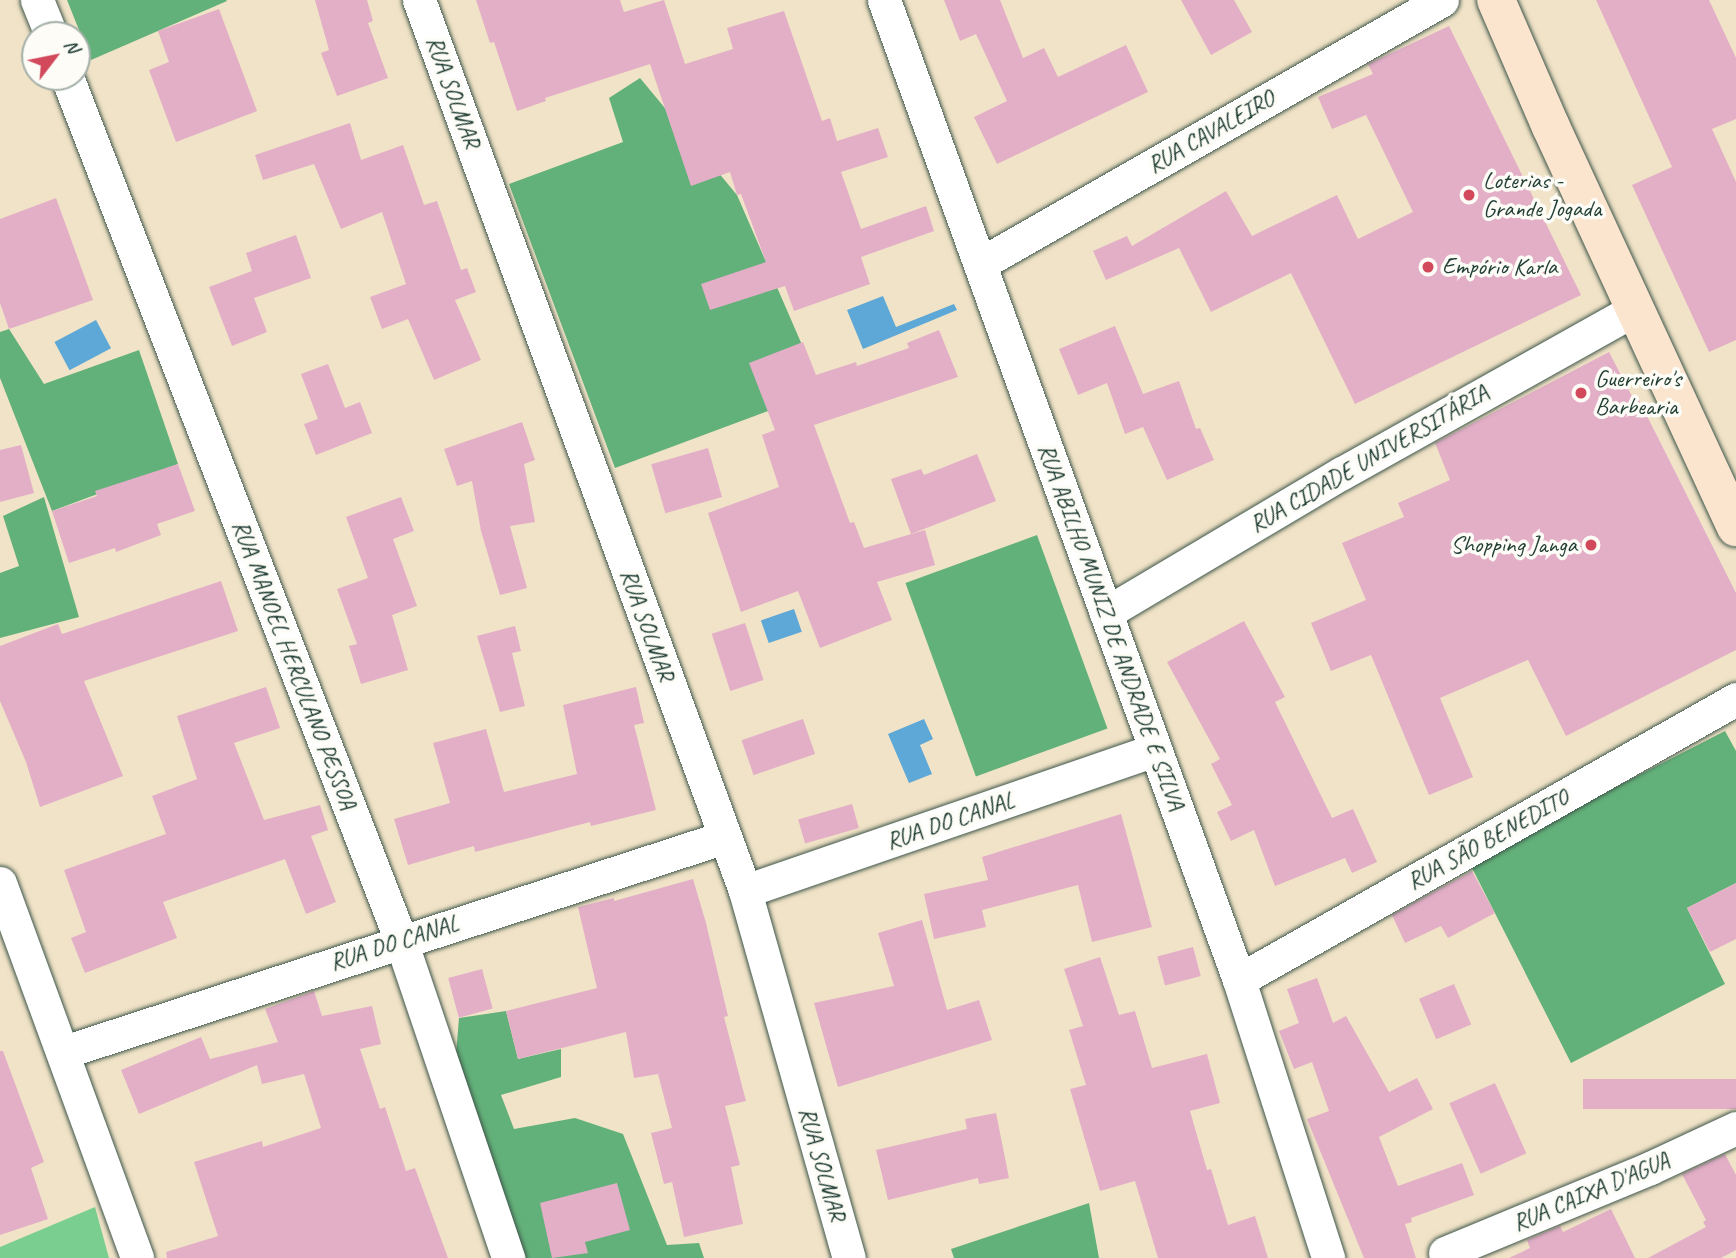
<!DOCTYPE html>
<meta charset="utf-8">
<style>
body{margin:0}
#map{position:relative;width:1736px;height:1258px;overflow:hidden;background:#f1e3c7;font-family:Caveat,sans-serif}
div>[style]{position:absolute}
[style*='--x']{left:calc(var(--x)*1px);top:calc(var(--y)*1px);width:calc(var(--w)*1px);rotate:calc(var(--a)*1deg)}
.green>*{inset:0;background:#7ace90}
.forest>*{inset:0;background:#63b17a;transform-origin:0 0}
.water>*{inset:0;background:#5da8d6;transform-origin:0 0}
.building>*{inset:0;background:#e3afc7;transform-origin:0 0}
.roads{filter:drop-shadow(0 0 2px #3e564a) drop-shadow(0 0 2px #3e564a)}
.street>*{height:33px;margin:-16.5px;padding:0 16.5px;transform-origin:16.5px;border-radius:16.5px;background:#fff}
.secondary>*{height:38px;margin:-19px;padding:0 19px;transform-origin:19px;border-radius:19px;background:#fbe5cf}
.dots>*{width:19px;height:19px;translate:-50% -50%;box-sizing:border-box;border:4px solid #fdfcf7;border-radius:50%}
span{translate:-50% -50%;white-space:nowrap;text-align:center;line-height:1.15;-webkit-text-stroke:7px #fdfcf7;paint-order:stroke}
.street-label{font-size:24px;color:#1f3d34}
.poi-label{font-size:24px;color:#1f3d34}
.left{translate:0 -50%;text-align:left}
.right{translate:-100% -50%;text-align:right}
.north{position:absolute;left:21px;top:21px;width:70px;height:70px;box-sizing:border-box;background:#fdfcf7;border:2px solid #a4b0a9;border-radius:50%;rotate:58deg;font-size:19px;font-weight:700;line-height:28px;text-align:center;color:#1f3d34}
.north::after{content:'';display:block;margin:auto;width:24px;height:32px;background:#d1495b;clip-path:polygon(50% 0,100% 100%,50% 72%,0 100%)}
</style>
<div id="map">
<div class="green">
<div style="clip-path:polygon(95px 1207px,109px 1258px,0 1258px,0 1247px)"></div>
</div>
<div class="forest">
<div style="clip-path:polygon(67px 0,226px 0,227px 1px,91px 60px)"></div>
<div style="clip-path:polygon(640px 78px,737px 195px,822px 391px,615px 468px,509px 184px,623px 142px,609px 98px)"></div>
<div style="clip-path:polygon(9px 329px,44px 384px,139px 350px,178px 464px,52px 511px,0 378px,0 332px)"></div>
<div style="clip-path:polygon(44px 497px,79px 617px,0 638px,0 573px,19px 566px,3px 516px)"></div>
<div style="left:1037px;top:535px;width:206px;height:140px;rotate:70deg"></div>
<div style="clip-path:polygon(1725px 731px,1736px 751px,1736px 883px,1687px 908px,1725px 984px,1571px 1063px,1469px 862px)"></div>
<div style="clip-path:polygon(506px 1011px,518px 1059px,561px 1049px,561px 1077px,501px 1095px,514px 1129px,575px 1118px,623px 1134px,667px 1245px,699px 1243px,704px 1258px,523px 1258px,456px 1054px,459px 1018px)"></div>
<div style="clip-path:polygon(1089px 1203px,1099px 1258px,954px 1258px,951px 1249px)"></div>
</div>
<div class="water">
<div style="clip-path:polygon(883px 296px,896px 327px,954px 304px,957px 310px,863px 349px,847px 310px)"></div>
<div style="left:96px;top:320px;width:32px;height:47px;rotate:62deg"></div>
<div style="left:794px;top:609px;width:24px;height:35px;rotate:71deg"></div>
<div style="clip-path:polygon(924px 719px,933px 739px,920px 745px,932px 774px,909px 783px,888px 734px)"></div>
</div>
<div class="building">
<div style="clip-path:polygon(315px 0,367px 0,373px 21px,368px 23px,388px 78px,337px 96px,321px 53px,329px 50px)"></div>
<div style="clip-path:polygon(476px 0,620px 0,624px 12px,664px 0,685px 64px,733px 49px,727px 28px,784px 11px,822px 121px,830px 118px,837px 141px,878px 128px,888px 157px,841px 172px,861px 229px,926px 206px,934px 231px,861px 257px,870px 284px,794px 311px,785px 286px,710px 310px,701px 284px,766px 262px,741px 194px,737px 195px,730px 172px,691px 186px,650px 64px,545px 98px,546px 101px,517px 111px,494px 42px,490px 43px)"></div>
<div style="clip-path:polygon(944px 0,1000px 0,1023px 58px,1044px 48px,1058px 77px,1126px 45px,1148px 92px,997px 164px,974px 117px,1007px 101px,976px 34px,960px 41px)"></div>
<div style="clip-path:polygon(1181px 0,1234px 0,1252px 32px,1211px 55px)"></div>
<div style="clip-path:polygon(1596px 0,1709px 0,1736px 58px,1736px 119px,1712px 129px,1736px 182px,1736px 340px,1709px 352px,1632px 185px,1672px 167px)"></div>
<div style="clip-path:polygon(219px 9px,257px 111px,176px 142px,149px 70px,169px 62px,158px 31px)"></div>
<div style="clip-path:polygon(1449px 26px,1581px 295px,1355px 404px,1291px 273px,1211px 312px,1179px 248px,1106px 280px,1093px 251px,1127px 236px,1132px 246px,1226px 191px,1252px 236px,1337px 195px,1358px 239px,1413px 212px,1366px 115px,1332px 129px,1318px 97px,1373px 74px,1368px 64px)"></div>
<div style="clip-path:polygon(350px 123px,361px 160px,403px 145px,424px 205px,437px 201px,461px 270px,467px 268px,476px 292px,455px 300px,481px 360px,434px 380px,408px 319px,382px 329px,370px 297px,406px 284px,382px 212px,341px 229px,314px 164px,263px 180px,255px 155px)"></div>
<div style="clip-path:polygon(56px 198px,93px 300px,9px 329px,0 303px,0 219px)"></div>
<div style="clip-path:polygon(296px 235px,311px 278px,254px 298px,267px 332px,232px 346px,209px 287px,252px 271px,246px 253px)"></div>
<div style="clip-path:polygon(1115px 326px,1143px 394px,1179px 381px,1196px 429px,1200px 428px,1214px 460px,1167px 480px,1143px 427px,1125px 434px,1107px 383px,1078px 395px,1059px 349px)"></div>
<div style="clip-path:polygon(939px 330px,958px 377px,814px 425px,850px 523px,854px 522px,864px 548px,925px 530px,935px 565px,877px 582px,892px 620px,820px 648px,798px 591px,741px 612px,708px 513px,779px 487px,762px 435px,775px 430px,749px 363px,803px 342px,816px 375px,856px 362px,857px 366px,909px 348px,907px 343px)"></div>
<div style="clip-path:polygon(1609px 352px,1635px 402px,1639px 400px,1736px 593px,1736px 650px,1566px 736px,1528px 660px,1440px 698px,1473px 777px,1429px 795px,1371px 655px,1331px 671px,1311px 623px,1366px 600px,1342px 543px,1404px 517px,1398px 503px,1450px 480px,1435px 443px)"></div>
<div style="clip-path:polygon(328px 364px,345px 408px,360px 402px,372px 433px,316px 455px,304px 424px,318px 419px,301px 374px)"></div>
<div style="clip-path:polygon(522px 422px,535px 460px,524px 464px,535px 522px,510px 526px,527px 588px,500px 595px,481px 531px,472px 481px,457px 486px,444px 449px)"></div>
<div style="clip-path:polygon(21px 445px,34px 493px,0 502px,0 450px)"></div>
<div style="left:708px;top:448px;width:51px;height:59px;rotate:74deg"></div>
<div style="clip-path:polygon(977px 454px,996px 501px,911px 534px,891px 479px,921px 469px,924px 475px)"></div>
<div style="clip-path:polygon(178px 464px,195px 511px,157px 524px,161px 535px,116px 552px,115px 548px,69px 563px,52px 511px,97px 496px,95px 491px)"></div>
<div style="clip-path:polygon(401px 497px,414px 531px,393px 539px,417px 606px,392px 615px,408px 670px,361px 684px,349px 646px,357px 644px,337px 589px,368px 578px,346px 517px)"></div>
<div style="clip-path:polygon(221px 581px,238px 631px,84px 681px,123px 776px,40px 807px,26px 762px,0 701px,0 646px,58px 624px,62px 634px)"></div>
<div style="clip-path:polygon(1244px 621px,1285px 697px,1275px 702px,1332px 818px,1353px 809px,1377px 862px,1352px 873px,1345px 858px,1275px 886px,1254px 830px,1231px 841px,1217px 812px,1232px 805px,1211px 764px,1220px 759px,1167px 662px)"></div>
<div style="left:745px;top:623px;width:60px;height:35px;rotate:72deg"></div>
<div style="clip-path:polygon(515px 626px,521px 651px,512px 653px,525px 706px,500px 712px,477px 636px)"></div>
<div style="clip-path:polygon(266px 687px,280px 728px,234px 743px,264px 820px,320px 805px,328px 830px,311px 836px,336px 902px,306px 914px,285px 859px,163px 902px,177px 938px,85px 973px,71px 938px,86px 932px,64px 870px,166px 834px,152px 796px,197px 779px,177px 716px)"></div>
<div style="clip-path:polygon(636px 687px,644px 723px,634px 725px,656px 810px,591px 826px,590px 822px,475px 852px,474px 846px,408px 865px,394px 819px,450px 803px,433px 743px,486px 729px,504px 792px,577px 774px,563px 705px)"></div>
<div style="left:803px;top:719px;width:37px;height:65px;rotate:71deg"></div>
<div style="left:852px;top:804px;width:25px;height:56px;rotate:74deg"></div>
<div style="clip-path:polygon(1121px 814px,1152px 927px,1092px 942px,1078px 885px,982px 910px,986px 927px,934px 939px,924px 894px,988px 880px,982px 857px)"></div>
<div style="clip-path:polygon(1472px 871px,1495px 913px,1448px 938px,1441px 926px,1405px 943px,1392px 915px)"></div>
<div style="clip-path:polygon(693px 879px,706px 923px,728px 1016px,724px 1017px,746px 1101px,725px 1106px,740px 1165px,731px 1167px,743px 1224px,684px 1237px,672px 1182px,664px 1184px,651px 1133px,672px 1128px,658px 1074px,634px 1078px,626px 1032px,518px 1059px,506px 1011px,597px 988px,578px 907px,614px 898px,614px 901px)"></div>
<div style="clip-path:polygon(1736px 883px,1736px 939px,1710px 952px,1687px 908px)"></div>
<div style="clip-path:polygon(922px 920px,947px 1010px,979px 1000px,992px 1040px,838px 1087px,814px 1003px,894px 986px,878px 933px)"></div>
<div style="left:1193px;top:947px;width:30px;height:37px;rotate:75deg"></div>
<div style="clip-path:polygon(1100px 957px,1119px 1015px,1135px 1011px,1152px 1068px,1207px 1054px,1220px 1103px,1190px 1111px,1207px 1170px,1211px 1169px,1228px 1225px,1255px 1216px,1268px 1258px,1158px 1258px,1135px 1181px,1100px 1191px,1070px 1089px,1086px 1085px,1069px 1030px,1083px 1026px,1064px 969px)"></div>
<div style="left:482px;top:969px;width:41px;height:35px;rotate:75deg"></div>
<div style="clip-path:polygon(1317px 978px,1333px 1023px,1346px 1016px,1389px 1092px,1417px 1078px,1433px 1109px,1379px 1137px,1398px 1186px,1462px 1163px,1474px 1195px,1411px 1218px,1412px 1222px,1405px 1224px,1416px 1258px,1364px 1258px,1307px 1119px,1329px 1111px,1312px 1062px,1294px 1069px,1279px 1031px,1299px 1023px,1287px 989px)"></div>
<div style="left:1454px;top:984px;width:44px;height:38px;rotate:67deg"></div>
<div style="clip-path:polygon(314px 991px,322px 1016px,372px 1006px,381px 1044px,360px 1049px,380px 1109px,385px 1107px,406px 1171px,415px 1168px,448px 1258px,167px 1258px,166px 1252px,218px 1236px,194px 1162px,262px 1141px,263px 1147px,321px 1128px,304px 1074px,262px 1084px,257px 1065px,139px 1114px,121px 1070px,201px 1037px,210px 1059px,278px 1042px,265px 1009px)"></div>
<div style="clip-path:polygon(0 1051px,3px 1051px,44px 1162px,31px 1168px,48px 1219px,0 1235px)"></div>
<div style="left:1736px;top:1079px;width:30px;height:153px;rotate:90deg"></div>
<div style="left:1495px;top:1083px;width:77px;height:50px;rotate:66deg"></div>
<div style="clip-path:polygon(996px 1113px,1009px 1178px,979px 1184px,978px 1178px,888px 1200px,876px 1150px,967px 1129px,965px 1119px)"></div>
<div style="clip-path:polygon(1725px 1154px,1736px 1175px,1736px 1250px,1721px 1258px,1648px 1258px,1706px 1227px,1703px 1222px,1706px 1220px,1682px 1174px)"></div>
<div style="clip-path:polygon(617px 1183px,630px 1230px,585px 1242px,588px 1253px,552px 1258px,540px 1203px)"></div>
<div style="clip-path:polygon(1611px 1209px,1635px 1258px,1509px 1258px,1530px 1248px,1527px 1240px,1560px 1226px,1563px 1232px)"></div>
</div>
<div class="roads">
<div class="street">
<div style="--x:37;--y:0;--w:38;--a:68"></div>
<div style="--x:419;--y:0;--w:949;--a:69.9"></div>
<div style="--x:745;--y:891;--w:381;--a:74.2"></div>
<div style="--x:884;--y:0;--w:1042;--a:70.09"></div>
<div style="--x:1239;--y:980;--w:292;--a:72.2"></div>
<div style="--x:67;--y:77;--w:926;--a:68.86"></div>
<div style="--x:401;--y:941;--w:335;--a:71.3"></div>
<div style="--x:980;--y:264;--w:532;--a:-29.74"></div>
<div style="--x:1106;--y:613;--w:274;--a:-30.7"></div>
<div style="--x:1342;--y:473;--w:334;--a:-29.2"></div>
<div style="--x:0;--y:883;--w:399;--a:69.9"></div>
<div style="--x:745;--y:891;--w:434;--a:-19"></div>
<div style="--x:1239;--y:980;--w:571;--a:-29.48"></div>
<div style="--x:64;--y:1052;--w:695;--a:-18.02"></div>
<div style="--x:1445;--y:1253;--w:222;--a:-22.5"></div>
<div style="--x:1650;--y:1168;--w:95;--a:-24.9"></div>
</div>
<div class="secondary">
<div style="--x:1496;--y:0;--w:138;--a:66.6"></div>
<div style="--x:1551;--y:127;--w:441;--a:65.2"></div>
</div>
</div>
<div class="dots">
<div style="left:1469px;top:195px;background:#d1495b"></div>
<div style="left:1428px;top:267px;background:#d1495b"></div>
<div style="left:1581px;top:393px;background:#d1495b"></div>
<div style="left:1591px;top:545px;background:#d1495b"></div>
</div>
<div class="street-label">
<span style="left:453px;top:92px;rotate:70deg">RUA SOLMAR</span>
<span style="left:1211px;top:132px;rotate:-30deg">RUA CAVALEIRO</span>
<span style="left:1369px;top:459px;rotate:-30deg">RUA CIDADE UNIVERSITÁRIA</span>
<span style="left:647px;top:625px;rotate:70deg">RUA SOLMAR</span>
<span style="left:1111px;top:627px;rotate:70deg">RUA ABILHO MUNIZ DE ANDRADE E SILVA</span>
<span style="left:294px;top:665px;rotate:69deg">RUA MANOEL HERCULANO PESSOA</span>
<span style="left:950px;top:821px;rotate:-19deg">RUA DO CANAL</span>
<span style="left:1488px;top:840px;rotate:-29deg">RUA SÃO BENEDITO</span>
<span style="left:394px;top:943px;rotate:-18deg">RUA DO CANAL</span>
<span style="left:822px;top:1164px;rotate:74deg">RUA SOLMAR</span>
<span style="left:1591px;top:1192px;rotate:-23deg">RUA CAIXA D'AGUA</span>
</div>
<div class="poi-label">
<span class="left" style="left:1483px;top:195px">Loterias -<br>Grande Jogada</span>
<span class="left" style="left:1442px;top:267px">Empório Karla</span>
<span class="left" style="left:1595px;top:393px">Guerreiro's<br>Barbearia</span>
<span class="right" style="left:1577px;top:545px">Shopping Janga</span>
</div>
<div class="north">N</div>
</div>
